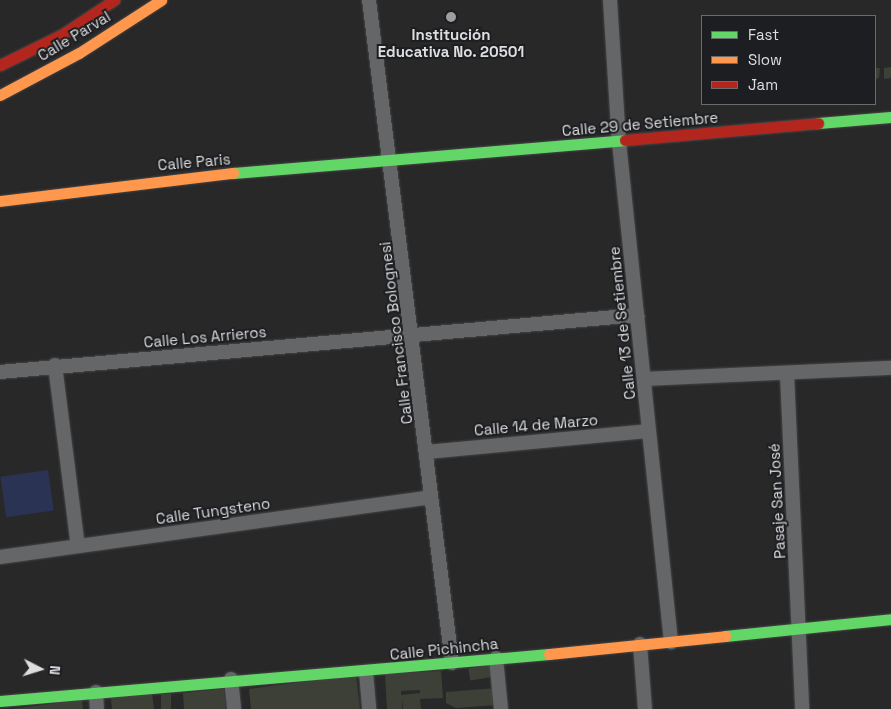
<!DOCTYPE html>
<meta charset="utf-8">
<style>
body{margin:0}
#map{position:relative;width:891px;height:709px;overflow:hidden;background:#282829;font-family:"Space Grotesk",sans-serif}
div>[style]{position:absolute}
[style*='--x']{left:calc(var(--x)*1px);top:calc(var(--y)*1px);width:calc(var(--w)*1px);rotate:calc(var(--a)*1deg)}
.green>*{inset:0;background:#2b3354;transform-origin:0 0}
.building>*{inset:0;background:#3d4037;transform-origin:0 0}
.roads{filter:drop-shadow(0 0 1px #464647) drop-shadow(0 0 1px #464647)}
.street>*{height:14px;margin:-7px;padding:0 7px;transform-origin:7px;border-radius:7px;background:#656667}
.fast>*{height:11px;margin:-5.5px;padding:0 5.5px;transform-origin:5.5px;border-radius:5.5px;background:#63d668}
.slow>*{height:11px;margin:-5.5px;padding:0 5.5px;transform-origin:5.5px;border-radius:5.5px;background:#ff974d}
.jam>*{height:11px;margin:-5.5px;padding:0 5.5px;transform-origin:5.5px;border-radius:5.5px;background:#b3261e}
.dots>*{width:14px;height:14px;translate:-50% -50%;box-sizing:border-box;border:2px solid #1d1e21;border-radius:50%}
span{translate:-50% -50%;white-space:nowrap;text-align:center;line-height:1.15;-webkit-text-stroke:4px #1d1e21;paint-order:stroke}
.poi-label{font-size:15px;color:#dedee0;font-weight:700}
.street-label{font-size:15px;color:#dedee0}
.legend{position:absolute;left:701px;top:15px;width:175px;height:90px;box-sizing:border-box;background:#1d1e21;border:1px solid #6a6b6d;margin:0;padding:6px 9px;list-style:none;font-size:15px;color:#dedee0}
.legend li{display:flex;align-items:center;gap:10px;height:25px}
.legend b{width:25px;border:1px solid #6a6b6d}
.north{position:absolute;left:15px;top:644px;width:50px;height:50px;-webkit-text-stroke:4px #1d1e21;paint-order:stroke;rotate:95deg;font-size:14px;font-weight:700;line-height:20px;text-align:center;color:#dedee0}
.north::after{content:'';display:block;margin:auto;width:18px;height:22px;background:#dedee0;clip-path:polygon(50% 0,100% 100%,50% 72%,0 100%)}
</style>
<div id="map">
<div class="green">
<div style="left:48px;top:470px;width:41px;height:48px;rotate:82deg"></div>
</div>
<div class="building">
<div style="clip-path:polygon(891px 67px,891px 78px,884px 79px,884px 68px)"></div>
<div style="clip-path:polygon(875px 68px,880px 68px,879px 78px,875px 79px)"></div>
<div style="left:491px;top:665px;width:12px;height:23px;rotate:81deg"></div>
<div style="clip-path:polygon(evenodd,441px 671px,443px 698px,420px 699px,421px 709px,403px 709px,402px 699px,402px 709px,387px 709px,385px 674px,441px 671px,420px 690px,420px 693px,401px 695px,401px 691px,420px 690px)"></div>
<div style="clip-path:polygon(356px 675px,360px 709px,251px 709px,249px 689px)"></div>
<div style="clip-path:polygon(496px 688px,497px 705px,456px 708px,446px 703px,446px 692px)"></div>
<div style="clip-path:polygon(224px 689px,226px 709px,184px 709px,183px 693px)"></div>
<div style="clip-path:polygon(152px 693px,154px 709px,112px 709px,111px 698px)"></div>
<div style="left:161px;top:694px;width:10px;height:15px"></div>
<div style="clip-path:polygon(82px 700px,83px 709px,12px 709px)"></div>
</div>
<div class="roads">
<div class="street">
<div style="--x:369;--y:0;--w:668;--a:82.86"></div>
<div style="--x:610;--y:0;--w:142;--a:86.4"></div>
<div style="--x:619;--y:142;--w:503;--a:84.06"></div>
<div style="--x:55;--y:365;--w:182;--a:82.8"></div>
<div style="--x:0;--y:372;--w:640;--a:-5.11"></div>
<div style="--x:787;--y:374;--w:335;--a:87.4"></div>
<div style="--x:645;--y:379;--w:246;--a:-2.6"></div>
<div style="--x:426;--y:452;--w:223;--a:-5.4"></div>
<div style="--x:0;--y:557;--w:434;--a:-7.9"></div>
<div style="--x:640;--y:644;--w:65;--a:85.6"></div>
<div style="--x:496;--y:658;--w:51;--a:84.4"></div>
<div style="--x:366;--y:672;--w:37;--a:85"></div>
<div style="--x:231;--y:679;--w:30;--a:84"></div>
<div style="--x:96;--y:692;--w:17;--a:87"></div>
</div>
<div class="fast">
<div style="--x:818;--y:123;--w:73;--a:-4.7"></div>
<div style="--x:233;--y:173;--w:393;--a:-4.8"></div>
<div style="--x:725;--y:636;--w:167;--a:-5.8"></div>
<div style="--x:0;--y:701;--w:551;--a:-4.89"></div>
</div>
<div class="slow">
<div style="--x:0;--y:95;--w:89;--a:-28"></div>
<div style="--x:79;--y:53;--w:98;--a:-32.9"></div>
<div style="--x:0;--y:201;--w:235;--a:-6.9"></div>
<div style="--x:549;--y:654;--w:177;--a:-5.8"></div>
</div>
<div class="jam">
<div style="--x:0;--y:65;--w:68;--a:-26.2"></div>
<div style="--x:61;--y:35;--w:64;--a:-33.4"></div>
<div style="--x:625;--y:140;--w:194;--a:-5"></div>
</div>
</div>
<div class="dots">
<div style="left:451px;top:17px;background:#9e9ea0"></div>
</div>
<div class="poi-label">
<span style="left:451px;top:43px">Institución<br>Educativa No. 20501</span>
</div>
<div class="street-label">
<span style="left:74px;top:36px;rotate:-31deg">Calle Parval</span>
<span style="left:640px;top:124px;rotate:-5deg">Calle 29 de Setiembre</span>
<span style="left:194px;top:162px;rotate:-5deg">Calle Paris</span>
<span style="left:622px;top:323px;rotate:-96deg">Calle 13 de Setiembre</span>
<span style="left:396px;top:333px;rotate:-97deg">Calle Francisco Bolognesi</span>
<span style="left:205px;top:337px;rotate:-5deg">Calle Los Arrieros</span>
<span style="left:536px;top:425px;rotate:-5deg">Calle 14 de Marzo</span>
<span style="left:777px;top:501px;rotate:-93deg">Pasaje San José</span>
<span style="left:213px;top:511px;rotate:-8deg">Calle Tungsteno</span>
<span style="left:444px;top:649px;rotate:-6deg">Calle Pichincha</span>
</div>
<ul class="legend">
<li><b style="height:6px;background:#63d668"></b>Fast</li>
<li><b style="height:6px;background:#ff974d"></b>Slow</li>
<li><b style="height:6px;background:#b3261e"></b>Jam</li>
</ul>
<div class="north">N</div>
</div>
